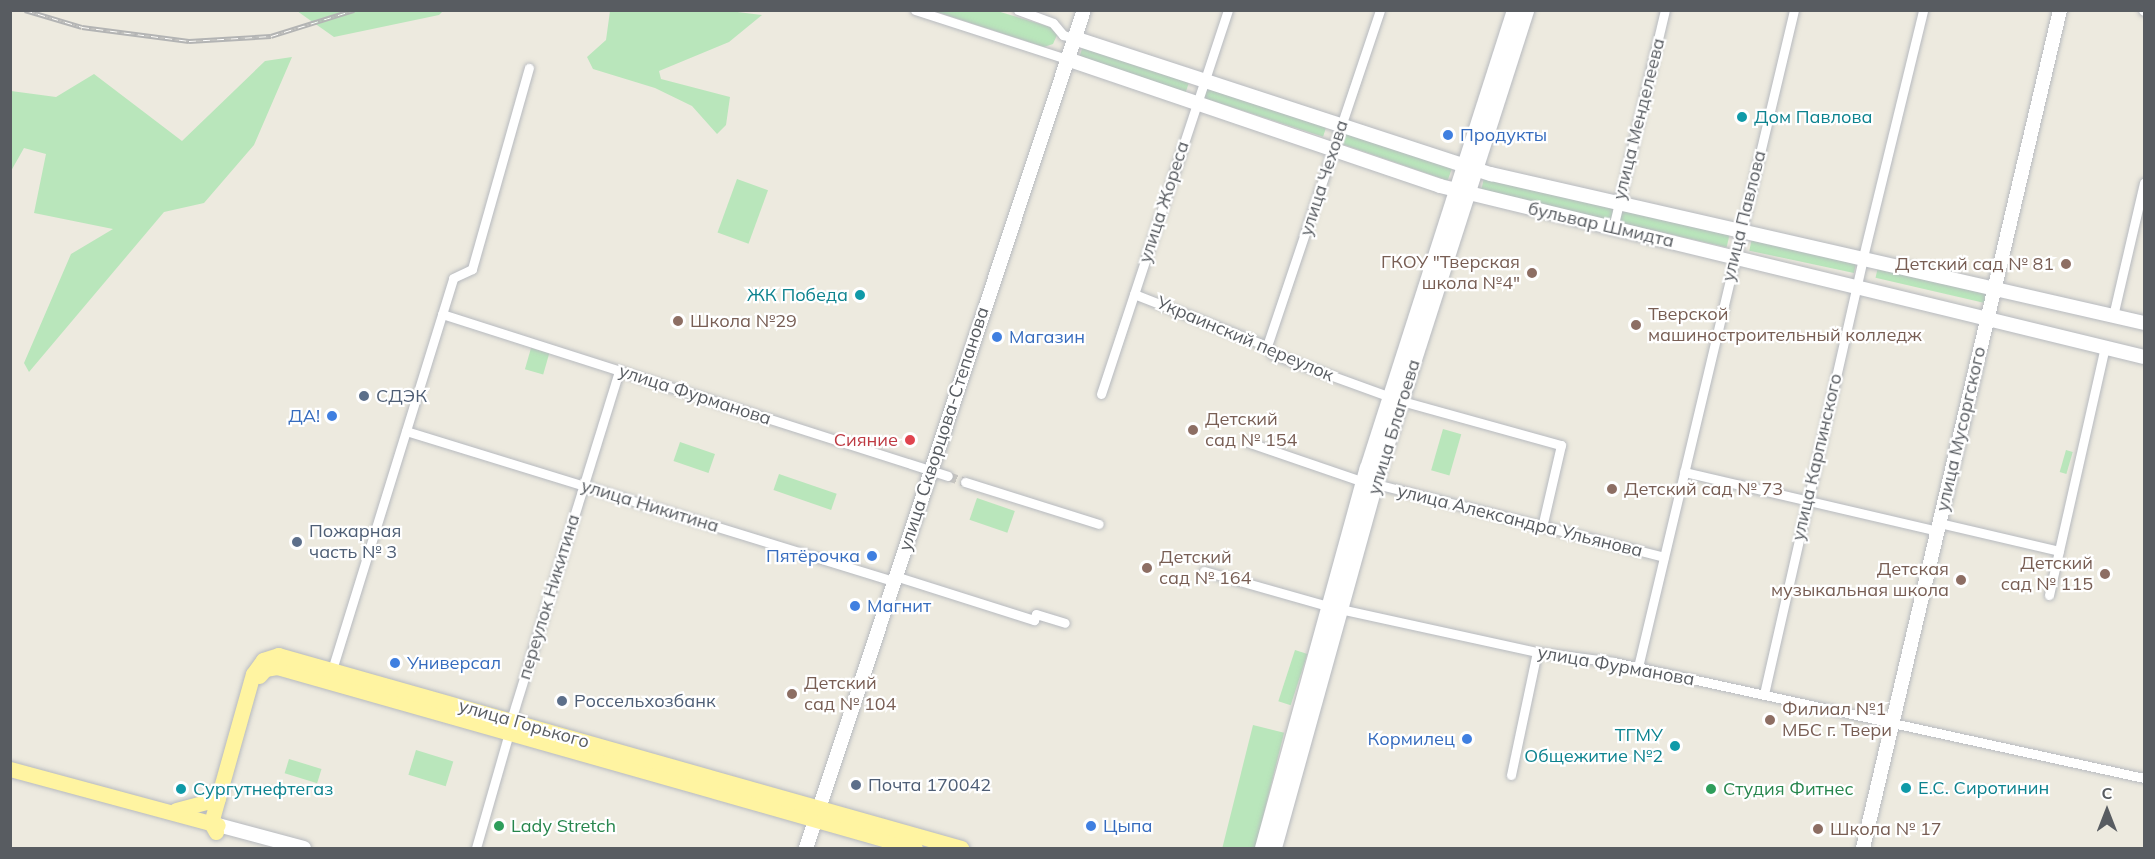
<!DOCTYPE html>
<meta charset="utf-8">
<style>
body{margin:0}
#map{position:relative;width:2155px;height:859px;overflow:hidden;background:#edeadf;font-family:Mulish,sans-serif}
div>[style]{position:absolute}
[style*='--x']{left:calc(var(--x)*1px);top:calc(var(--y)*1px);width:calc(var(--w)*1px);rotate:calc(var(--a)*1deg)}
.green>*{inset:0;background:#b9e6bb;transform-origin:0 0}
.street-tunnel>*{height:9px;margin-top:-4.5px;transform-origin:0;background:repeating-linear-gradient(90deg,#c8c6c0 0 9px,transparent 0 13.5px)}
.roads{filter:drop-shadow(0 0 2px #b7babf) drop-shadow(0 0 2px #b7babf)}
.street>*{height:9px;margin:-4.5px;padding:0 4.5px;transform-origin:4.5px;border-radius:4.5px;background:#fff}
.secondary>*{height:14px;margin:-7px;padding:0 7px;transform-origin:7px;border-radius:7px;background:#fff}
.primary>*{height:15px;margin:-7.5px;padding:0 7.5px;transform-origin:7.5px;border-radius:7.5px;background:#fff4a1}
.rail>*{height:4.5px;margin-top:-2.25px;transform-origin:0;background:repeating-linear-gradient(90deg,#fff 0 7px,#b3b4b4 0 14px);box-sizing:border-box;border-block:2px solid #b3b4b4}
.dots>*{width:16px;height:16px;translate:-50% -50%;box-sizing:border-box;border:3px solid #fff;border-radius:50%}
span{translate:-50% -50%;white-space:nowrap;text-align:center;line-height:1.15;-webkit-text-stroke:4.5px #fff;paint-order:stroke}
.culture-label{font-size:18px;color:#0d838f}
.left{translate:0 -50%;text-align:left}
.right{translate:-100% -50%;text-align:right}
.street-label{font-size:18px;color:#585c61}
.shop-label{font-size:18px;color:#366cbe}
.education-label{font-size:18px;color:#785e54}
.service-label{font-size:18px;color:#4e5e75}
.health-label{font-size:18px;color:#be3a42}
.leisure-label{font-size:18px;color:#27864d}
.frame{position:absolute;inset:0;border:12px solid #585c61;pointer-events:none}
.north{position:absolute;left:2077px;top:781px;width:60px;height:60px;-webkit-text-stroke:4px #fff;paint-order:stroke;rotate:0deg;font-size:16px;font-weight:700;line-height:24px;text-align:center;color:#585c61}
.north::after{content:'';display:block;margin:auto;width:21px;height:27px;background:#585c61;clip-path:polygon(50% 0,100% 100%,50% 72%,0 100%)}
</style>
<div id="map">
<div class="green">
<div style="clip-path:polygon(721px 10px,762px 15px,729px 42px,659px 71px,661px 79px,730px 97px,726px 125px,717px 134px,692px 106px,655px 88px,593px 69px,587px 57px,606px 40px,610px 11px)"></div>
<div style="clip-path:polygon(297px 11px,443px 11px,439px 15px,334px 37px)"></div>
<div style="clip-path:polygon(934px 11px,997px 11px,1050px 27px,1057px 35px,1053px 44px,1044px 47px)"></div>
<div style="left:1083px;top:46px;width:112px;height:13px;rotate:18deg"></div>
<div style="clip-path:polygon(292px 57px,254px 145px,204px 203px,164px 212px,29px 372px,24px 363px,71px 254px,113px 229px,34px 213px,46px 154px,24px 148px,11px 171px,11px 91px,56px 97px,94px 74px,182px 141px,265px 61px)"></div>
<div style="left:1206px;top:86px;width:127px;height:12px;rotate:18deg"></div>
<div style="left:1347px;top:132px;width:111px;height:13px;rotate:19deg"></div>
<div style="left:1484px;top:178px;width:252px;height:13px;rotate:13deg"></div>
<div style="left:737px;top:179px;width:33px;height:57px;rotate:20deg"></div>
<div style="left:1752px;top:238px;width:107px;height:13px;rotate:12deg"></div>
<div style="left:1878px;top:267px;width:112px;height:11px;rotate:13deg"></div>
<div style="left:531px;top:348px;width:19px;height:22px;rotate:16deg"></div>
<div style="left:1443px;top:429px;width:19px;height:43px;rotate:16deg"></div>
<div style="left:680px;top:442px;width:37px;height:20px;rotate:19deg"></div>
<div style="left:2066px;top:450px;width:7px;height:23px;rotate:16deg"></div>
<div style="left:779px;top:474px;width:61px;height:17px;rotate:19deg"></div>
<div style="left:977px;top:498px;width:40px;height:23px;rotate:19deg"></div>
<div style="left:1295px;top:650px;width:13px;height:54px;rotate:18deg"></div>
<div style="left:1253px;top:725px;width:32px;height:127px;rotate:14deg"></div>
<div style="left:416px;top:750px;width:39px;height:26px;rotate:17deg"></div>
<div style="left:289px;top:759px;width:34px;height:15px;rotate:17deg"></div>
</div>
<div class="street-tunnel">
<div style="--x:948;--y:476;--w:18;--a:19"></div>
</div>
<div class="roads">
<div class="street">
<div style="--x:915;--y:10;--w:160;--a:17.9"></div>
<div style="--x:1018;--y:10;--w:37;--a:20"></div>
<div style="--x:1053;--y:23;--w:16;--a:50"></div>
<div style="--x:1063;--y:35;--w:11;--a:15"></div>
<div style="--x:2143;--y:10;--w:1;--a:45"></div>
<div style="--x:1613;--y:228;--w:224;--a:-76.6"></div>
<div style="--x:1134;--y:294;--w:143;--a:21.4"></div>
<div style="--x:1267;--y:346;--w:9;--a:58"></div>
<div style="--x:1272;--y:354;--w:126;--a:20"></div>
<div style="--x:442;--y:314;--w:531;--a:17.75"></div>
<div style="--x:2113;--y:316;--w:137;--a:-76.9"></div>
<div style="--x:1267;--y:346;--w:354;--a:-71.4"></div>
<div style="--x:1101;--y:394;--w:404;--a:-71.7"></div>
<div style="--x:1402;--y:401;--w:165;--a:15.5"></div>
<div style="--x:1561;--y:445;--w:84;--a:103"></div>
<div style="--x:406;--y:431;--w:510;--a:17.12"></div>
<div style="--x:1247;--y:442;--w:124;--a:18.9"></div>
<div style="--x:1684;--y:472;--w:260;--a:13.1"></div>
<div style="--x:965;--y:482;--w:140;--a:17.4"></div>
<div style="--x:1376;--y:484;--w:297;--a:14.2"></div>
<div style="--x:1939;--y:523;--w:123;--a:13.1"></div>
<div style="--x:1204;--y:571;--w:129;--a:15.8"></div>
<div style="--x:895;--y:576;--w:146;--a:17.6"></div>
<div style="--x:1034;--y:620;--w:6;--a:-72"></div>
<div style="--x:1036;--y:614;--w:30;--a:17"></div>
<div style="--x:2049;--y:595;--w:254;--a:-77.3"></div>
<div style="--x:1340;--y:609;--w:202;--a:12.3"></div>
<div style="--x:1537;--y:652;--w:78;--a:7.4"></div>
<div style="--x:1614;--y:662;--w:543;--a:12.35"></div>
<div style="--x:1638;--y:667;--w:675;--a:-76.64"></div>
<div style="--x:331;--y:673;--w:413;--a:-72.8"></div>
<div style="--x:453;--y:278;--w:21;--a:-25"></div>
<div style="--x:472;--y:269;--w:209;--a:-74.2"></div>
<div style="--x:1764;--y:694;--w:448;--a:-77.2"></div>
<div style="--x:1863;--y:257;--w:254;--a:-76.3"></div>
<div style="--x:511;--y:720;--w:365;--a:-72.8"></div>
<div style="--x:1511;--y:775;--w:126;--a:-78.1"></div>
<div style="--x:476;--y:848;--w:120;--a:-74"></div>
</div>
<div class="secondary">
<div style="--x:1074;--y:38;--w:439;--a:18.1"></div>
<div style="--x:1491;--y:174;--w:670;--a:12.85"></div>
<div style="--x:1067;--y:59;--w:394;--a:18.8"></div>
<div style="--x:1440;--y:186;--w:724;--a:13.65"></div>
<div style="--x:218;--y:825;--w:89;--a:15"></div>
<div style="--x:806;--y:848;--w:883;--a:-71.65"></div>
<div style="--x:1262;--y:848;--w:394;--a:-74.6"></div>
<div style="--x:1367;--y:468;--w:481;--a:-72.2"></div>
<div style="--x:1275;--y:848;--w:390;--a:-74.5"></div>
<div style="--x:1379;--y:472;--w:485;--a:-72.2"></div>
<div style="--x:1863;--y:848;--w:861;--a:-76.77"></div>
</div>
<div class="primary">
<div style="--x:259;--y:676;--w:9;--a:-49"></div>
<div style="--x:265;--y:669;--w:12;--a:-9"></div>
<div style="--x:277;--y:667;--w:663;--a:15.84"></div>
<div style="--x:10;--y:769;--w:215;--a:15.1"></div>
<div style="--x:176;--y:810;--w:43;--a:-14.7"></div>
<div style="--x:216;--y:832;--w:10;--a:-119"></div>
<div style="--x:211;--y:823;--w:155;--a:-74.3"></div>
<div style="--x:253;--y:674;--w:17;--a:-54"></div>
<div style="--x:263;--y:660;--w:16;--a:-18"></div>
<div style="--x:278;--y:655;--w:710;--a:15.78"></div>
</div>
</div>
<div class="rail">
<div style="--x:25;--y:10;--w:59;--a:16.6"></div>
<div style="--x:82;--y:27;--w:108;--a:7.5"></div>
<div style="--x:189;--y:41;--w:82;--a:-3.5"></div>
<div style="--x:271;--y:36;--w:87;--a:-17.4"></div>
</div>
<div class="dots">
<div style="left:1742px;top:117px;background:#0f9aa8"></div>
<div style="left:1448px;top:135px;background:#3f7fe0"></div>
<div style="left:2066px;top:264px;background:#8d6e63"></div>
<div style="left:1532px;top:273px;background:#8d6e63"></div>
<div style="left:860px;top:295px;background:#0f9aa8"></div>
<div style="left:678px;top:321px;background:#8d6e63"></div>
<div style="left:1636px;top:325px;background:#8d6e63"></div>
<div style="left:997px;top:337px;background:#3f7fe0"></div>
<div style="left:364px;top:396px;background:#5c6f8a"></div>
<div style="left:332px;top:416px;background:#3f7fe0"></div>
<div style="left:1193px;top:430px;background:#8d6e63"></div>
<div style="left:910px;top:440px;background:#e0444e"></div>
<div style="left:1612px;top:489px;background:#8d6e63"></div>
<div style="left:297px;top:542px;background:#5c6f8a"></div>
<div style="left:872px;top:556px;background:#3f7fe0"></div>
<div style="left:1147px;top:568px;background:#8d6e63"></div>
<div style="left:2105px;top:574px;background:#8d6e63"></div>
<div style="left:1961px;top:580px;background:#8d6e63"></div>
<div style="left:855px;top:606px;background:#3f7fe0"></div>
<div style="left:395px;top:663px;background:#3f7fe0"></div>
<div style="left:792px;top:694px;background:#8d6e63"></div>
<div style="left:562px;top:701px;background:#5c6f8a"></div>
<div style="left:1770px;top:720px;background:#8d6e63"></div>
<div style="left:1467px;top:739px;background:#3f7fe0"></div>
<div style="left:1675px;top:746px;background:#0f9aa8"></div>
<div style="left:856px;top:785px;background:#5c6f8a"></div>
<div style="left:1906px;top:788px;background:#0f9aa8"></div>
<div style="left:181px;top:789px;background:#0f9aa8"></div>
<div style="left:1711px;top:789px;background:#2e9e5b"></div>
<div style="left:499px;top:826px;background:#2e9e5b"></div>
<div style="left:1091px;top:826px;background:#3f7fe0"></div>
<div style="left:1818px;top:829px;background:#8d6e63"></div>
</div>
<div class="culture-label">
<span class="left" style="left:1754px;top:117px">Дом Павлова</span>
<span class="right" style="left:848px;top:295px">ЖК Победа</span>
<span class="right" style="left:1663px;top:746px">ТГМУ<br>Общежитие №2</span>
<span class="left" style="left:1918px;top:788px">Е.С. Сиротинин</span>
<span class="left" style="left:193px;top:789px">Сургутнефтегаз</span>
</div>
<div class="street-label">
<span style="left:1639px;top:119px;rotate:-76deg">улица Менделеева</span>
<span style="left:1324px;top:178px;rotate:-72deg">улица Чехова</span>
<span style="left:1164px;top:202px;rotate:-72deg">улица Жореса</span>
<span style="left:1744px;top:216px;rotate:-76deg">улица Павлова</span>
<span style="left:1601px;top:225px;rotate:13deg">бульвар Шмидта</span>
<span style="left:1245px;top:339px;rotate:23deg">Украинский переулок</span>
<span style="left:695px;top:395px;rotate:18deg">улица Фурманова</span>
<span style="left:1394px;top:427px;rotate:-73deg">улица Благоева</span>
<span style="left:944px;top:429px;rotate:-72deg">улица Скворцова-Степанова</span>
<span style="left:1961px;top:429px;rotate:-77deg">улица Мусоргского</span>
<span style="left:1817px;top:457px;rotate:-77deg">улица Карпинского</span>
<span style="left:650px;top:506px;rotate:17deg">улица Никитина</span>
<span style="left:1520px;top:521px;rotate:14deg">улица Александра Ульянова</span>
<span style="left:549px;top:597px;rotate:-73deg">переулок Никитина</span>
<span style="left:1616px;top:666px;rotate:10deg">улица Фурманова</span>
<span style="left:524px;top:724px;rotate:16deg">улица Горького</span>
</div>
<div class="shop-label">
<span class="left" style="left:1460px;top:135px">Продукты</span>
<span class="left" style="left:1009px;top:337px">Магазин</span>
<span class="right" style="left:320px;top:416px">ДА!</span>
<span class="right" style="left:860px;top:556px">Пятёрочка</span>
<span class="left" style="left:867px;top:606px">Магнит</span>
<span class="left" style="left:407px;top:663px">Универсал</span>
<span class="right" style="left:1455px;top:739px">Кормилец</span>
<span class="left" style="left:1103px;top:826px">Цыпа</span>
</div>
<div class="education-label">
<span class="right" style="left:1520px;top:273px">ГКОУ "Тверская<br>школа №4"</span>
<span class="right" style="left:2054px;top:264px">Детский сад № 81</span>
<span class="left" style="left:1648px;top:325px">Тверской<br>машиностроительный колледж</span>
<span class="left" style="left:690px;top:321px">Школа №29</span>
<span class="left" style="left:1205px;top:430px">Детский<br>сад № 154</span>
<span class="left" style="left:1624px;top:489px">Детский сад № 73</span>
<span class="left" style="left:1159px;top:568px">Детский<br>сад № 164</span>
<span class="right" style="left:2093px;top:574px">Детский<br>сад № 115</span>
<span class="right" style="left:1949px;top:580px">Детская<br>музыкальная школа</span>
<span class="left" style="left:804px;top:694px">Детский<br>сад № 104</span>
<span class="left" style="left:1782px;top:720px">Филиал №1<br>МБС г. Твери</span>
<span class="left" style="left:1830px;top:829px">Школа № 17</span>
</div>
<div class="service-label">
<span class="left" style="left:376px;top:396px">СДЭК</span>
<span class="left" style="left:309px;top:542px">Пожарная<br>часть № 3</span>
<span class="left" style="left:574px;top:701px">Россельхозбанк</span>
<span class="left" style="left:868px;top:785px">Почта 170042</span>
</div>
<div class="health-label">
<span class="right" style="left:898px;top:440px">Сияние</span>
</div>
<div class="leisure-label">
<span class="left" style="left:1723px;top:789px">Студия Фитнес</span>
<span class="left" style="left:511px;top:826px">Lady Stretch</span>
</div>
<div class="frame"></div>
<div class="north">С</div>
</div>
